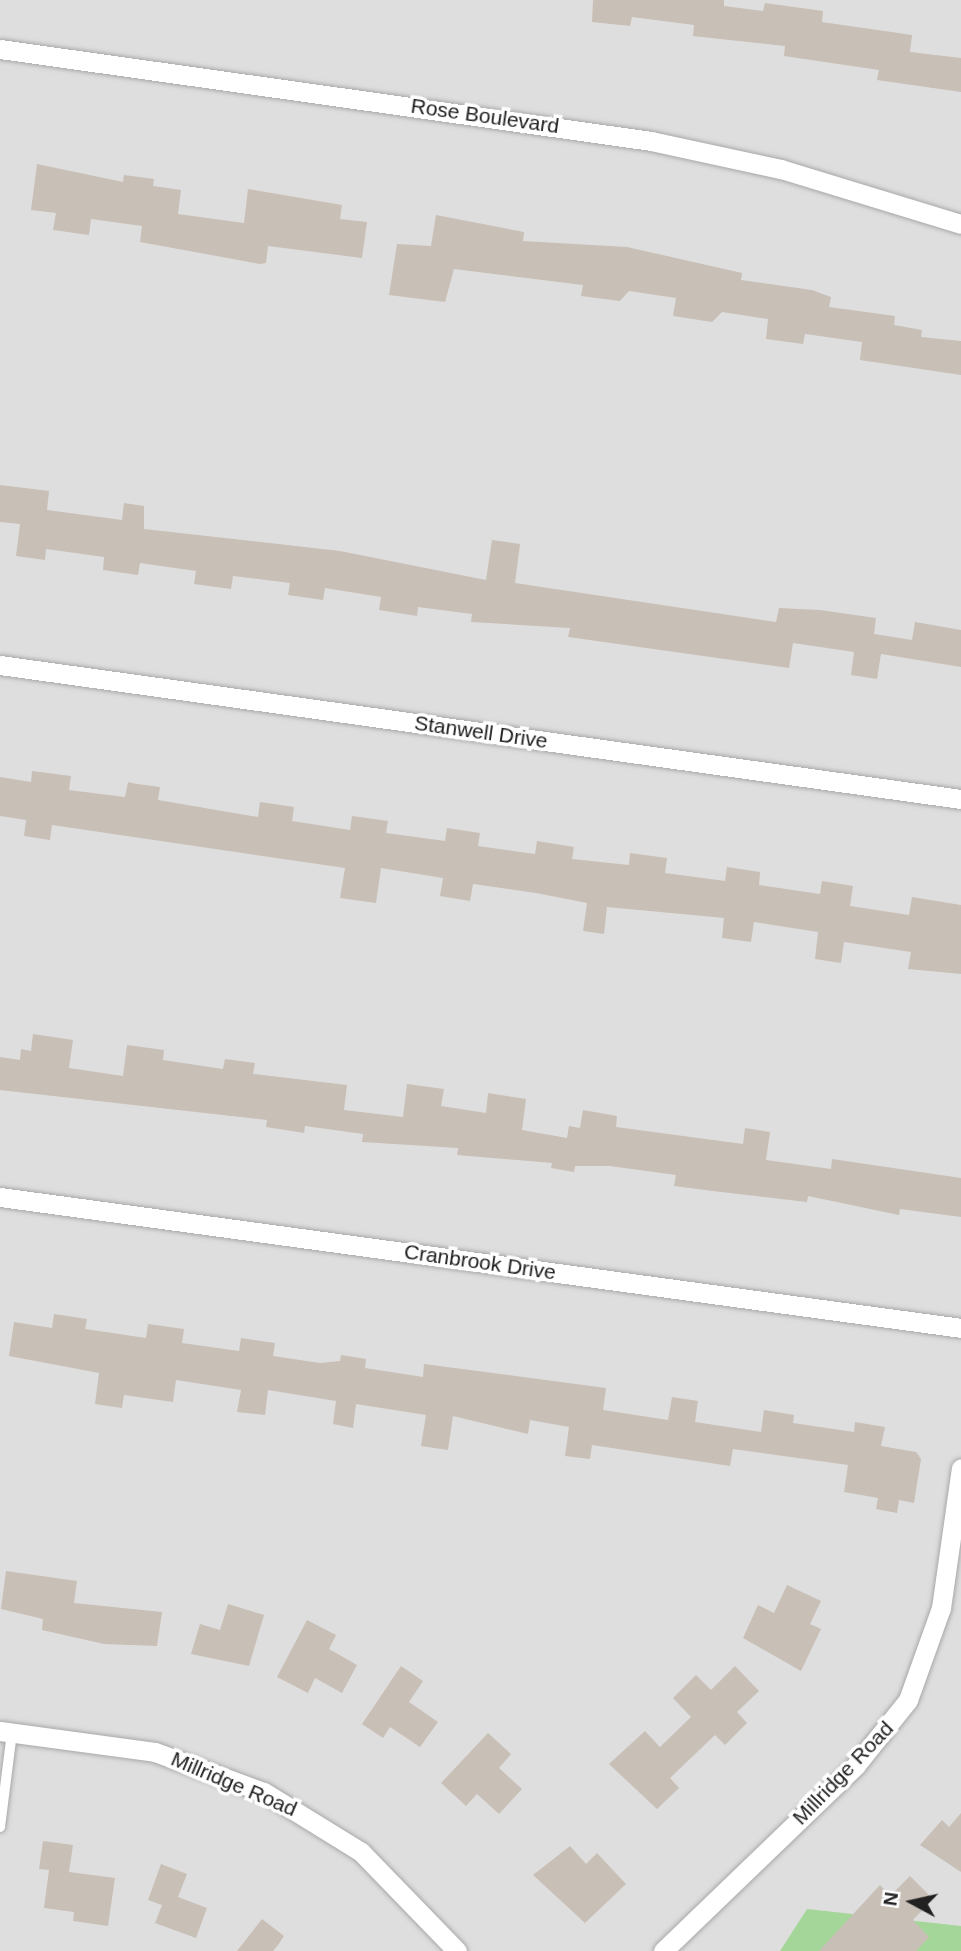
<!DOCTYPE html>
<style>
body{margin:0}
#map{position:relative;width:961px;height:1951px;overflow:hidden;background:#f2f0e7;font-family:Arial,sans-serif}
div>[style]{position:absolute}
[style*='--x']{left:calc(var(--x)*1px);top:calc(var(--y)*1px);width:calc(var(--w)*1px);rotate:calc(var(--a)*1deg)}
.residential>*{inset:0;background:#dfdede;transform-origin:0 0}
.forest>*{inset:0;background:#a4d599}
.building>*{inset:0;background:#c8bfb6}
.roads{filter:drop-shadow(0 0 2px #a8a8a8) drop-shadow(0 0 2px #a8a8a8)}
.lane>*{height:10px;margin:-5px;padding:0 5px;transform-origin:5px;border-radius:5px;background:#fff}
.street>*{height:19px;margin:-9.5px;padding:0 9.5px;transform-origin:9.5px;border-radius:9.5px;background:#fff}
span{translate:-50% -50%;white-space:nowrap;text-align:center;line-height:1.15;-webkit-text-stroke:7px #fff;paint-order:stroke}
.street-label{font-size:21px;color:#212121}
.north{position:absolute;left:877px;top:1867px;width:70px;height:70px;-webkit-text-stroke:5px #fff;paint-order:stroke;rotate:278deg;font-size:19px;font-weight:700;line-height:28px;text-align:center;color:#212121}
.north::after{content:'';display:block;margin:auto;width:24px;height:32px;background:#212121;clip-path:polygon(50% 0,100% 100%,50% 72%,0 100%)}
</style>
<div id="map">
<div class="residential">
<div style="left:0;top:0;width:961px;height:1951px"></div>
</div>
<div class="forest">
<div style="clip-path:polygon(807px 1909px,961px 1926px,961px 1951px,780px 1951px)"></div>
</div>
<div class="building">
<div style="clip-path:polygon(593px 0,724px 0,724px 6px,763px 11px,765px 3px,823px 11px,822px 22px,912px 35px,910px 52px,961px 58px,961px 92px,877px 80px,879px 70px,784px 56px,785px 46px,693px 36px,694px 25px,632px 17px,630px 26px,592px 22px)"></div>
<div style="clip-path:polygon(37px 164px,123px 182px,124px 175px,154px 179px,153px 186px,181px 190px,178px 214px,244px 223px,248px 189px,342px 205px,340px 219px,367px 222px,362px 258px,268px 246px,266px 263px,260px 264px,140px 242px,142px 226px,91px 219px,89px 235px,53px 230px,56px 213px,31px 210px)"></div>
<div style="clip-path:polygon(436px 215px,524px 232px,523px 241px,627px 247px,742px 273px,741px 280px,812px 290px,831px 297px,829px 307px,895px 316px,894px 325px,922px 330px,921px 337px,961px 341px,961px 375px,860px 360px,862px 342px,805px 334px,803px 344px,766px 339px,768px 319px,722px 312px,712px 322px,673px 316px,676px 298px,629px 291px,620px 301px,581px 296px,583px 285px,454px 269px,445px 302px,389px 295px,397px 244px,431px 246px)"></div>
<div style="clip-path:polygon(0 485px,49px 491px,47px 510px,122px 520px,124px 503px,144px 506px,144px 529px,340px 551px,486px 580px,492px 540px,520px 544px,515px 583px,776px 622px,779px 608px,820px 610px,876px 618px,874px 634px,912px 640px,915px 622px,961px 630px,961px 667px,881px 654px,877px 679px,851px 675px,854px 652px,793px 643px,789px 668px,568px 637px,570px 628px,471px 622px,472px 614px,418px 607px,417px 616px,379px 610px,381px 597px,325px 588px,323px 600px,288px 595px,290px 583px,233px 576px,231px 589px,194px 584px,196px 571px,140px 563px,138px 575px,103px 570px,104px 557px,46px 549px,45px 560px,16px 556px,20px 524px,0 522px)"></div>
<div style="clip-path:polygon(32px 771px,71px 776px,69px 790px,125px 797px,128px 782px,137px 784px,160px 787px,158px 800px,258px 817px,260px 802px,294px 807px,292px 821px,350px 830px,352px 816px,388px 821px,386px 833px,445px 841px,447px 828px,480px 833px,478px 846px,535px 854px,537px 841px,574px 847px,572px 859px,629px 865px,630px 853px,667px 858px,665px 873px,725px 881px,727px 867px,760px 872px,759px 885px,820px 894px,822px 881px,853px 886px,850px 906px,909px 915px,912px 897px,961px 905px,961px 974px,908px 969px,911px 952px,844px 942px,841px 963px,815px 959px,818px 932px,754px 922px,751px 942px,722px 938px,724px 918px,607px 907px,604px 934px,583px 931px,587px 903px,536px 893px,473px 884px,470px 901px,440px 896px,443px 878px,381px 868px,376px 903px,340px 898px,345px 868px,52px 825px,50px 840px,24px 836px,26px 820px,0 816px,0 777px,31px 782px)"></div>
<div style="clip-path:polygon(33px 1034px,73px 1040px,69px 1068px,123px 1076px,127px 1045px,164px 1050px,163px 1060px,223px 1069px,225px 1059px,255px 1063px,253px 1074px,347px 1085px,344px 1110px,403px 1117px,407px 1084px,444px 1089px,441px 1106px,486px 1113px,488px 1093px,526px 1099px,522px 1130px,567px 1138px,569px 1126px,580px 1128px,583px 1110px,617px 1116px,616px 1127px,743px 1144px,745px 1128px,770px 1132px,766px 1160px,831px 1169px,832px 1159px,961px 1178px,961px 1217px,900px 1209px,899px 1215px,808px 1196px,807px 1202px,713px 1191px,674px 1186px,676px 1175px,610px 1166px,575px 1166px,574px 1172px,551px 1168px,552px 1163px,457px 1155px,458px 1148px,362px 1142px,363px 1134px,305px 1126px,304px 1133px,266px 1127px,267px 1120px,0 1090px,0 1057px,20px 1060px,21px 1049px,31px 1051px)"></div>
<div style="clip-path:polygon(54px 1314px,87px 1319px,85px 1329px,146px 1338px,148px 1324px,184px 1329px,182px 1343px,239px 1351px,241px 1338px,275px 1343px,273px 1356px,320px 1363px,340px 1361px,341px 1355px,366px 1359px,365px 1368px,423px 1377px,424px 1364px,606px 1388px,603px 1410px,668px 1420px,672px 1397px,698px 1401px,695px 1422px,761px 1432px,764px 1410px,794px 1415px,793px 1423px,854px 1432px,855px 1422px,885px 1427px,881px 1446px,916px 1452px,921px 1459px,914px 1503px,899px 1500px,897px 1513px,876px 1509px,878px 1498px,844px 1492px,848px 1465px,733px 1449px,730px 1466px,592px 1445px,590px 1459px,565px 1456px,569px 1427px,530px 1420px,528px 1434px,453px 1416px,448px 1450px,421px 1446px,426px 1415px,356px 1404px,353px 1428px,333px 1424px,336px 1401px,268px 1390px,265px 1415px,237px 1412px,241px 1390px,176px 1380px,173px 1402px,124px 1395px,122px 1408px,95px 1404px,99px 1373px,9px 1356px,14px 1322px,52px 1328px)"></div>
<div style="clip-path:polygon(6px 1571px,77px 1581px,74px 1603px,162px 1612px,157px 1646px,104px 1644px,42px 1630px,43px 1619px,1px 1609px)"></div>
<div style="clip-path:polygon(787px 1585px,821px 1601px,810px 1624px,821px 1629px,801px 1671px,743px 1638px,758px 1605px,774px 1613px)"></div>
<div style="clip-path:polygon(228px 1604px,264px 1615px,249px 1666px,191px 1654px,200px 1624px,220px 1630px)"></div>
<div style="clip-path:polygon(307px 1620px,336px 1635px,329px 1649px,357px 1665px,342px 1693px,315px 1678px,308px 1693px,277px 1677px)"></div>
<div style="clip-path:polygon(401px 1666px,423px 1681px,409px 1702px,438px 1722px,420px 1747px,390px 1727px,383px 1738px,362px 1724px)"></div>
<div style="clip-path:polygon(735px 1666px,759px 1691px,737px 1712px,747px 1723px,725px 1745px,715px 1735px,670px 1778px,679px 1788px,657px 1809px,609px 1764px,645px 1731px,660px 1747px,691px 1717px,673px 1698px,696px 1675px,711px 1690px)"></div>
<div style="clip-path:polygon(488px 1733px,511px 1754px,499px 1768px,522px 1789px,499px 1814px,477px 1794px,466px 1806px,441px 1783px)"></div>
<div style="clip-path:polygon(961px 1813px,961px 1872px,920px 1845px,942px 1820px,949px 1827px)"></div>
<div style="clip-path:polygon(43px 1841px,73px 1845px,69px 1872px,115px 1878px,108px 1926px,73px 1921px,74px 1912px,44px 1908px,49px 1870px,39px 1869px)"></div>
<div style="clip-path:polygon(570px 1846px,586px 1864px,597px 1853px,626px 1884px,585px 1923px,533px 1875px)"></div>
<div style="clip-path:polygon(161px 1864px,187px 1874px,178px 1897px,207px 1908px,196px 1938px,155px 1923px,162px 1905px,148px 1900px)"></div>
<div style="clip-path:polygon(910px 1876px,933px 1899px,913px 1920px,929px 1937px,916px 1951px,819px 1951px,880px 1885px,890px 1896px)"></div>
<div style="clip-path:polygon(262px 1919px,284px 1936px,278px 1945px,273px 1951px,237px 1951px)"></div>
</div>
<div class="roads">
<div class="lane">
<div style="--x:0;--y:1827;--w:96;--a:-82.8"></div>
</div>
<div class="street">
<div style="--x:0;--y:49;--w:657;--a:8.04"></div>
<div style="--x:651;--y:141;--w:133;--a:12.2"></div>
<div style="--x:781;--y:169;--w:188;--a:17"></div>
<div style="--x:0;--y:665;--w:970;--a:7.94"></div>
<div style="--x:0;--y:1197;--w:970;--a:7.76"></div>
<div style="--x:0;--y:1731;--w:156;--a:7.7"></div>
<div style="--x:155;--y:1752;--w:116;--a:20.2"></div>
<div style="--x:264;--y:1792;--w:114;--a:31.7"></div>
<div style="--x:361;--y:1852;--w:138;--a:45.9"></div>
<div style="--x:663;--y:1951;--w:268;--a:-43.9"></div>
<div style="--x:856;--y:1765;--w:83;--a:-51.3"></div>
<div style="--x:908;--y:1700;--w:98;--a:-70.3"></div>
<div style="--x:941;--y:1608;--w:141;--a:-81.9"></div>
</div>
</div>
<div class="street-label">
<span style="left:485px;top:116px;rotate:8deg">Rose Boulevard</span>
<span style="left:481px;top:732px;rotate:8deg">Stanwell Drive</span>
<span style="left:480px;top:1262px;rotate:8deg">Cranbrook Drive</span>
<span style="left:843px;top:1773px;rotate:-46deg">Millridge Road</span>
<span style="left:234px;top:1784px;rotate:23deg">Millridge Road</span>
</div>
<div class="north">N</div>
</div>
